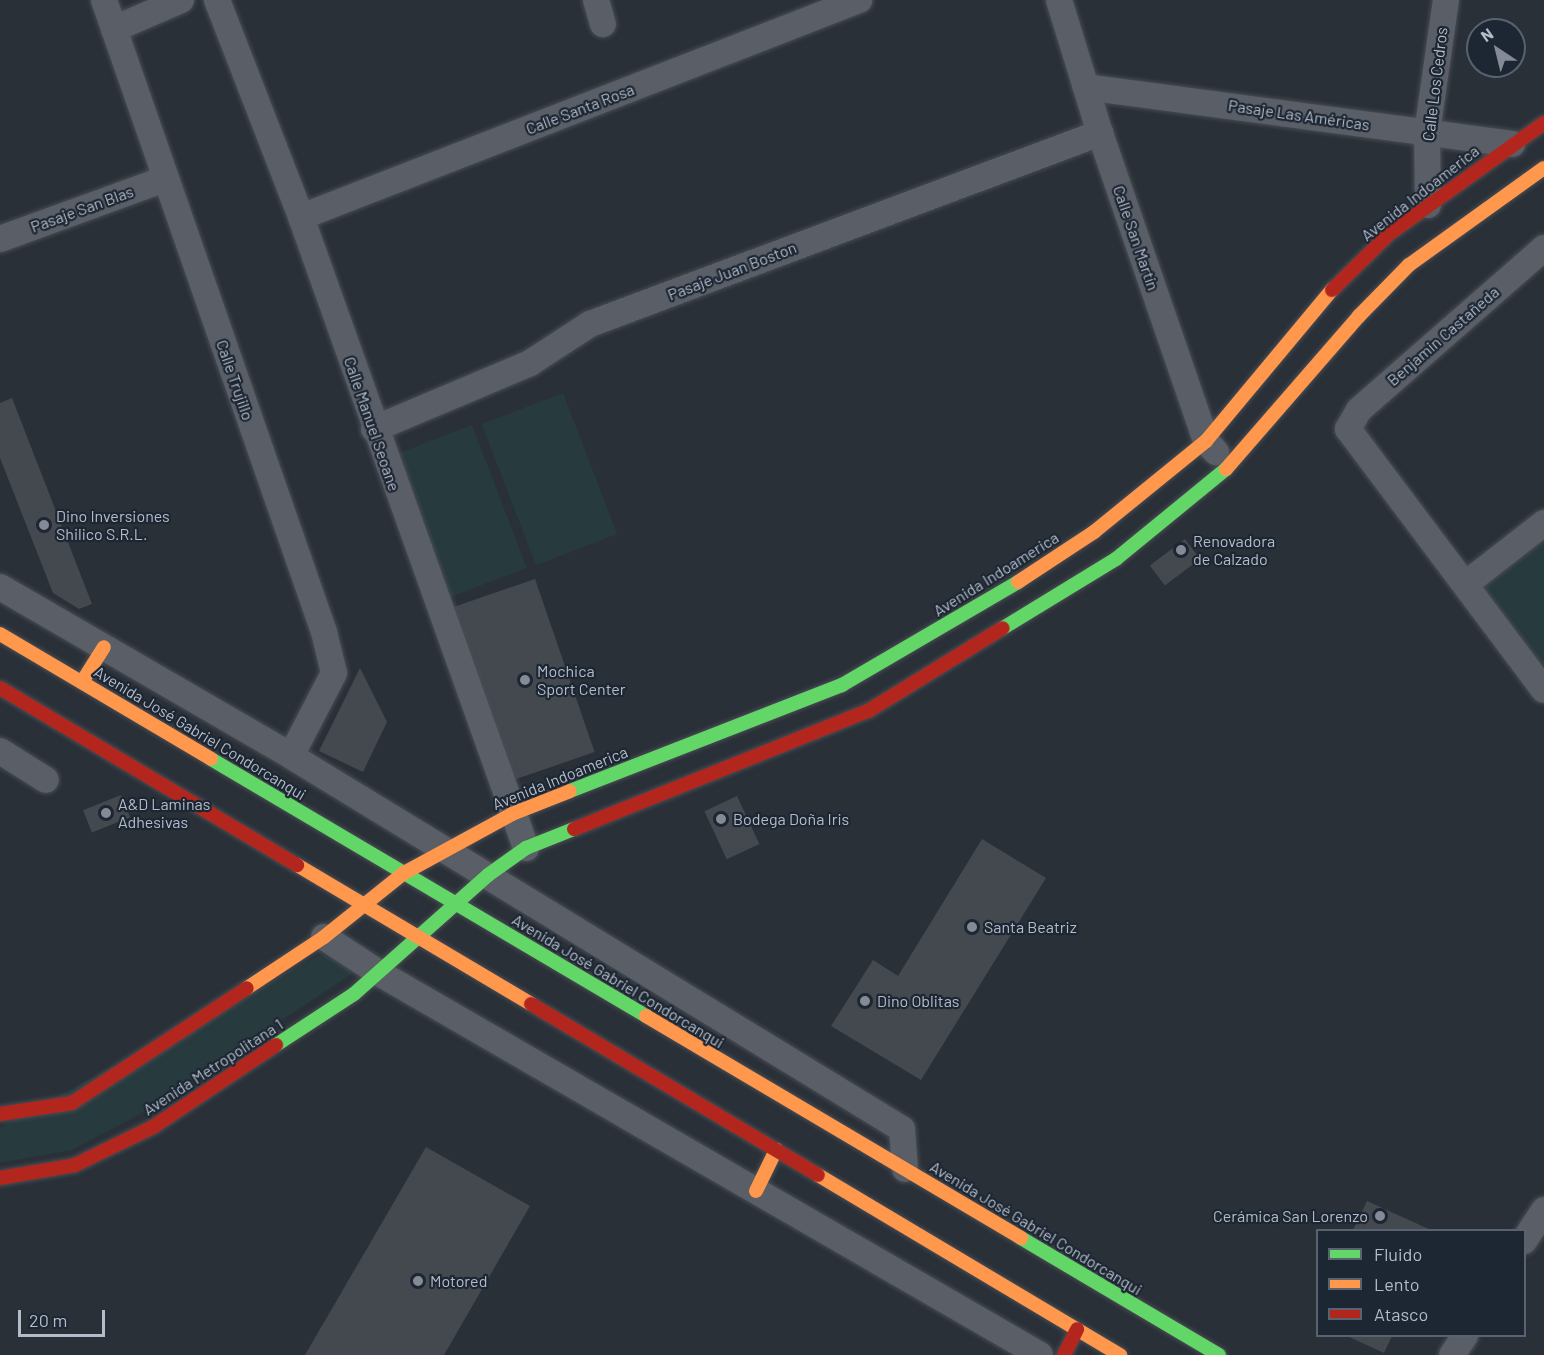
<!DOCTYPE html>
<meta charset="utf-8">
<style>
body{margin:0}
#map{position:relative;width:1544px;height:1355px;overflow:hidden;background:#2a3038;font-family:Barlow,sans-serif}
div>[style]{position:absolute}
[style*='--x']{left:calc(var(--x)*1px);top:calc(var(--y)*1px);width:calc(var(--w)*1px);rotate:calc(var(--a)*1deg)}
.green>*{inset:0;background:#273a3e;transform-origin:0 0}
.building>*{inset:0;background:#444950;transform-origin:0 0}
.roads{filter:drop-shadow(0 0 2px #484c53) drop-shadow(0 0 2px #484c53)}
.street>*{height:26px;margin:-13px;padding:0 13px;transform-origin:13px;border-radius:13px;background:#5a5e66}
.fast>*{height:14px;margin:-7px;padding:0 7px;transform-origin:7px;border-radius:7px;background:#63d668}
.slow>*{height:14px;margin:-7px;padding:0 7px;transform-origin:7px;border-radius:7px;background:#ff974d}
.jam>*{height:14px;margin:-7px;padding:0 7px;transform-origin:7px;border-radius:7px;background:#b3261e}
.dots>*{width:16px;height:16px;translate:-50% -50%;box-sizing:border-box;border:3px solid #1d2633;border-radius:50%}
span{translate:-50% -50%;white-space:nowrap;text-align:center;line-height:1.15;-webkit-text-stroke:4.5px #1d2633;paint-order:stroke}
.street-label{font-size:16px;color:#b4bcc9}
.poi-label{font-size:16px;color:#b4bcc9}
.left{translate:0 -50%;text-align:left}
.right{translate:-100% -50%;text-align:right}
.legend{position:absolute;left:1316px;top:1229px;width:210px;height:108px;box-sizing:border-box;background:#1d2633;border:2px solid #59626f;margin:0;padding:8px 10px;list-style:none;font-size:18px;color:#b4bcc9}
.legend li{display:flex;align-items:center;gap:12px;height:30px}
.legend b{width:30px;border:2px solid #59626f}
.north{position:absolute;left:1466px;top:18px;width:60px;height:60px;box-sizing:border-box;background:#1d2633;border:2px solid #59626f;border-radius:50%;rotate:325deg;font-size:16px;font-weight:700;line-height:24px;text-align:center;color:#b4bcc9}
.north::after{content:'';display:block;margin:auto;width:21px;height:27px;background:#848b96;clip-path:polygon(50% 0,100% 100%,50% 72%,0 100%)}
.scale{position:absolute;left:18px;top:1310px;width:87px;height:27px;box-sizing:border-box;border:3px solid #b4bcc9;border-top:0;padding-left:8px;font-size:18px;line-height:21px;white-space:nowrap;color:#b4bcc9;-webkit-text-stroke:4px #1d2633;paint-order:stroke}
</style>
<div id="map">
<div class="green">
<div style="left:563px;top:393px;width:151px;height:87px;rotate:69deg"></div>
<div style="left:472px;top:425px;width:153px;height:83px;rotate:69deg"></div>
<div style="clip-path:polygon(1544px 528px,1544px 680px,1470px 588px)"></div>
<div style="clip-path:polygon(323px 953px,356px 971px,140px 1114px,72px 1150px,0 1163px,0 1127px)"></div>
</div>
<div class="building">
<div style="clip-path:polygon(12px 398px,92px 604px,79px 609px,53px 593px,0 458px,0 403px)"></div>
<div style="left:1185px;top:539px;width:25px;height:44px;rotate:53deg"></div>
<div style="left:535px;top:579px;width:183px;height:86px;rotate:71deg"></div>
<div style="clip-path:polygon(360px 668px,387px 722px,363px 772px,319px 751px)"></div>
<div style="left:121px;top:795px;width:24px;height:41px;rotate:68deg"></div>
<div style="left:737px;top:796px;width:53px;height:36px;rotate:65deg"></div>
<div style="clip-path:polygon(982px 839px,1046px 878px,921px 1080px,831px 1026px,873px 960px,898px 976px)"></div>
<div style="clip-path:polygon(426px 1147px,530px 1206px,444px 1355px,305px 1355px)"></div>
<div style="clip-path:polygon(1367px 1201px,1431px 1230px,1353px 1230px)"></div>
<div style="clip-path:polygon(1347px 1336px,1392px 1336px,1384px 1353px)"></div>
</div>
<div class="roads">
<div class="street">
<div style="--x:104;--y:0;--w:669;--a:70.81"></div>
<div style="--x:324;--y:632;--w:42;--a:76.3"></div>
<div style="--x:334;--y:673;--w:93;--a:117.4"></div>
<div style="--x:217;--y:0;--w:233;--a:68.8"></div>
<div style="--x:301;--y:217;--w:670;--a:70.37"></div>
<div style="--x:596;--y:0;--w:25;--a:74"></div>
<div style="--x:1059;--y:0;--w:139;--a:72.9"></div>
<div style="--x:1100;--y:133;--w:326;--a:71"></div>
<div style="--x:1206;--y:441;--w:15;--a:48"></div>
<div style="--x:114;--y:29;--w:73;--a:-23.4"></div>
<div style="--x:1086;--y:87;--w:430;--a:7.6"></div>
<div style="--x:1428;--y:205;--w:72;--a:-90.8"></div>
<div style="--x:1427;--y:133;--w:134;--a:-81.9"></div>
<div style="--x:301;--y:217;--w:599;--a:-21.25"></div>
<div style="--x:0;--y:239;--w:176;--a:-20"></div>
<div style="--x:1544;--y:248;--w:246;--a:138.8"></div>
<div style="--x:1359;--y:410;--w:22;--a:120"></div>
<div style="--x:1348;--y:429;--w:326;--a:53.1"></div>
<div style="--x:374;--y:429;--w:169;--a:-22.9"></div>
<div style="--x:530;--y:363;--w:72;--a:-33"></div>
<div style="--x:590;--y:324;--w:545;--a:-20.53"></div>
<div style="--x:1467;--y:583;--w:98;--a:-37.9"></div>
<div style="--x:0;--y:587;--w:337;--a:30.1"></div>
<div style="--x:291;--y:756;--w:716;--a:31.4"></div>
<div style="--x:902;--y:1129;--w:40;--a:85.7"></div>
<div style="--x:0;--y:751;--w:54;--a:32.2"></div>
<div style="--x:324;--y:937;--w:66;--a:33.2"></div>
<div style="--x:379;--y:973;--w:763;--a:30.02"></div>
<div style="--x:1524;--y:1241;--w:37;--a:-57"></div>
<div style="--x:1452;--y:1355;--w:23;--a:-56"></div>
</div>
<div class="fast">
<div style="--x:1003;--y:628;--w:132;--a:-31.4"></div>
<div style="--x:1116;--y:559;--w:142;--a:-39.3"></div>
<div style="--x:211;--y:759;--w:505;--a:30.57"></div>
<div style="--x:570;--y:791;--w:292;--a:-21.3"></div>
<div style="--x:842;--y:685;--w:204;--a:-30.3"></div>
<div style="--x:276;--y:1045;--w:93;--a:-33.2"></div>
<div style="--x:354;--y:994;--w:179;--a:-41.6"></div>
<div style="--x:488;--y:875;--w:47;--a:-35.4"></div>
<div style="--x:526;--y:848;--w:52;--a:-21.6"></div>
<div style="--x:1021;--y:1238;--w:230;--a:30.6"></div>
</div>
<div class="slow">
<div style="--x:1226;--y:469;--w:203;--a:-49"></div>
<div style="--x:1359;--y:316;--w:71;--a:-45.6"></div>
<div style="--x:1409;--y:265;--w:166;--a:-35.7"></div>
<div style="--x:1018;--y:582;--w:91;--a:-33.3"></div>
<div style="--x:1094;--y:532;--w:144;--a:-39.1"></div>
<div style="--x:1206;--y:441;--w:197;--a:-50.2"></div>
<div style="--x:0;--y:634;--w:245;--a:30.6"></div>
<div style="--x:82;--y:682;--w:41;--a:-57.8"></div>
<div style="--x:297;--y:865;--w:272;--a:30.7"></div>
<div style="--x:247;--y:988;--w:92;--a:-33.5"></div>
<div style="--x:324;--y:937;--w:102;--a:-38.7"></div>
<div style="--x:404;--y:873;--w:123;--a:-28.6"></div>
<div style="--x:512;--y:814;--w:62;--a:-21.6"></div>
<div style="--x:646;--y:1016;--w:436;--a:30.6"></div>
<div style="--x:818;--y:1175;--w:352;--a:30.8"></div>
<div style="--x:756;--y:1191;--w:46;--a:-64"></div>
</div>
<div class="jam">
<div style="--x:1332;--y:290;--w:80;--a:-44.5"></div>
<div style="--x:1389;--y:234;--w:191;--a:-35.6"></div>
<div style="--x:0;--y:688;--w:346;--a:30.8"></div>
<div style="--x:574;--y:829;--w:317;--a:-21.9"></div>
<div style="--x:868;--y:711;--w:158;--a:-31.6"></div>
<div style="--x:531;--y:1004;--w:334;--a:30.8"></div>
<div style="--x:0;--y:1114;--w:73;--a:-8.7"></div>
<div style="--x:72;--y:1103;--w:209;--a:-33.3"></div>
<div style="--x:0;--y:1178;--w:76;--a:-9.8"></div>
<div style="--x:75;--y:1165;--w:87;--a:-26"></div>
<div style="--x:153;--y:1127;--w:148;--a:-33.7"></div>
<div style="--x:1064;--y:1355;--w:29;--a:-63"></div>
</div>
</div>
<div class="dots">
<div style="left:44px;top:525px;background:#848b96"></div>
<div style="left:1181px;top:550px;background:#848b96"></div>
<div style="left:525px;top:680px;background:#848b96"></div>
<div style="left:106px;top:813px;background:#848b96"></div>
<div style="left:721px;top:819px;background:#848b96"></div>
<div style="left:972px;top:927px;background:#848b96"></div>
<div style="left:865px;top:1001px;background:#848b96"></div>
<div style="left:1380px;top:1216px;background:#848b96"></div>
<div style="left:418px;top:1281px;background:#848b96"></div>
</div>
<div class="street-label">
<span style="left:1435px;top:84px;rotate:-83deg">Calle Los Cedros</span>
<span style="left:580px;top:109px;rotate:-21deg">Calle Santa Rosa</span>
<span style="left:1299px;top:115px;rotate:8deg">Pasaje Las Américas</span>
<span style="left:1420px;top:193px;rotate:-38deg">Avenida Indoamerica</span>
<span style="left:82px;top:209px;rotate:-20deg">Pasaje San Blas</span>
<span style="left:1136px;top:238px;rotate:71deg">Calle San Martín</span>
<span style="left:732px;top:271px;rotate:-21deg">Pasaje Juan Boston</span>
<span style="left:1443px;top:336px;rotate:-41deg">Benjamin Castañeda</span>
<span style="left:235px;top:380px;rotate:71deg">Calle Trujillo</span>
<span style="left:372px;top:424px;rotate:71deg">Calle Manuel Seoane</span>
<span style="left:996px;top:574px;rotate:-32deg">Avenida Indoamerica</span>
<span style="left:200px;top:733px;rotate:31deg">Avenida José Gabriel Condorcanqui</span>
<span style="left:560px;top:778px;rotate:-22deg">Avenida Indoamerica</span>
<span style="left:618px;top:981px;rotate:31deg">Avenida José Gabriel Condorcanqui</span>
<span style="left:213px;top:1067px;rotate:-33deg">Avenida Metropolitana 1</span>
<span style="left:1036px;top:1228px;rotate:31deg">Avenida José Gabriel Condorcanqui</span>
</div>
<div class="poi-label">
<span class="left" style="left:56px;top:525px">Dino Inversiones<br>Shilico S.R.L.</span>
<span class="left" style="left:1193px;top:550px">Renovadora<br>de Calzado</span>
<span class="left" style="left:537px;top:680px">Mochica<br>Sport Center</span>
<span class="left" style="left:118px;top:813px">A&amp;D Laminas<br>Adhesivas</span>
<span class="left" style="left:733px;top:819px">Bodega Doña Iris</span>
<span class="left" style="left:984px;top:927px">Santa Beatriz</span>
<span class="left" style="left:877px;top:1001px">Dino Oblitas</span>
<span class="right" style="left:1368px;top:1216px">Cerámica San Lorenzo</span>
<span class="left" style="left:430px;top:1281px">Motored</span>
</div>
<ul class="legend">
<li><b style="height:8px;background:#63d668"></b>Fluido</li>
<li><b style="height:8px;background:#ff974d"></b>Lento</li>
<li><b style="height:8px;background:#b3261e"></b>Atasco</li>
</ul>
<div class="north">N</div>
<div class="scale">20 m</div>
</div>
